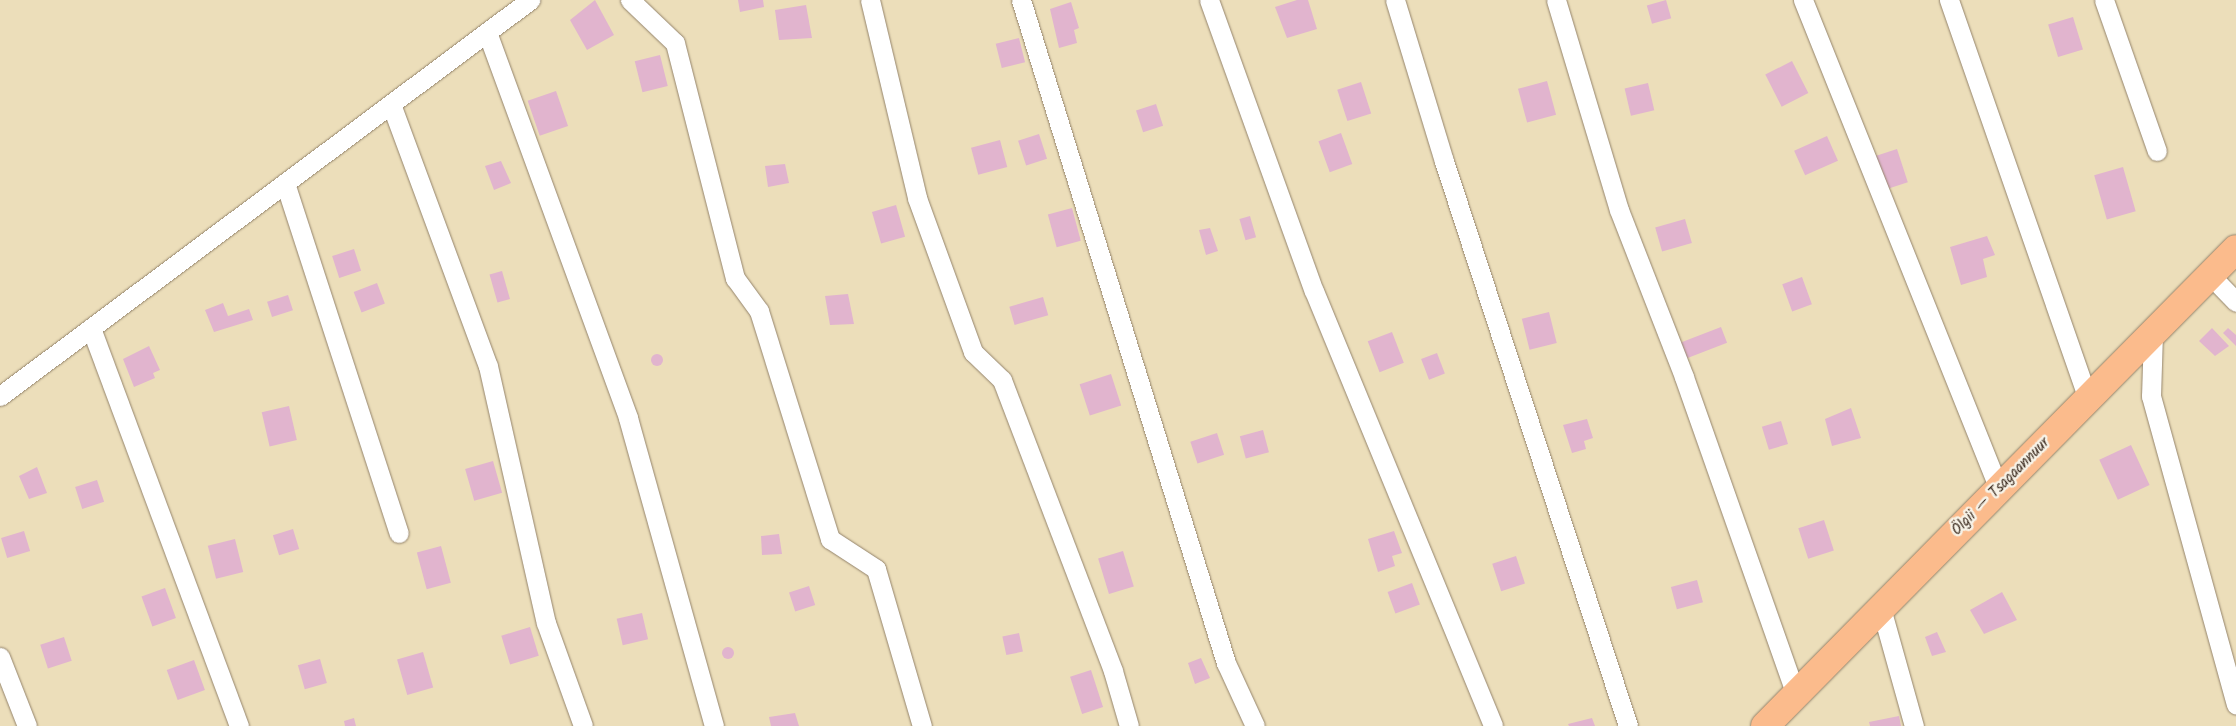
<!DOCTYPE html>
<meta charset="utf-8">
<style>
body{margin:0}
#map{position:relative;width:2236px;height:726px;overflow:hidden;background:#ecdeba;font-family:Kalam,sans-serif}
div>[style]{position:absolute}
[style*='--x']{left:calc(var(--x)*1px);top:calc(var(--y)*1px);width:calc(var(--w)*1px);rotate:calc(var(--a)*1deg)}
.building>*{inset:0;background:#e1b4ce;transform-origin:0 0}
.round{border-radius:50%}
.roads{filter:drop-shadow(0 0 1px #94846c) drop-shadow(0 0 1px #94846c)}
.minor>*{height:19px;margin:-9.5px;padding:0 9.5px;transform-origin:9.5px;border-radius:9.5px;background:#fff}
.trunk>*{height:28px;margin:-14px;padding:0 14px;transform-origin:14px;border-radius:14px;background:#fbbb8c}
span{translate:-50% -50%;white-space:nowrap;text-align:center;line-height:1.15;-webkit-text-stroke:5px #f7f3e8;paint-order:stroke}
.street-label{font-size:15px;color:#3b2a1e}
</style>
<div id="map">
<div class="building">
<div style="clip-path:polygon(595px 0,614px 35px,587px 50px,570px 20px)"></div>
<div style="clip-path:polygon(738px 0,763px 0,764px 7px,740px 12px)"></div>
<div style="clip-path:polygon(1297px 0,1308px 0,1317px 29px,1287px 38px,1275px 7px)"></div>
<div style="left:1666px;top:0;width:19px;height:20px;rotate:74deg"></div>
<div style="clip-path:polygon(1071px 2px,1079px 28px,1074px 30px,1077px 43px,1059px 48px,1050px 9px)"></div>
<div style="clip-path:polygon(806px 5px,812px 38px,779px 40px,775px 10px)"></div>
<div style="left:2073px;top:17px;width:34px;height:26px;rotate:73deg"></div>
<div style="left:1019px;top:38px;width:25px;height:24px;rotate:76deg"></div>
<div style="left:660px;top:55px;width:32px;height:26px;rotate:76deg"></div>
<div style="left:1792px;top:61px;width:36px;height:30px;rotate:63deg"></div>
<div style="left:1547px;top:81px;width:35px;height:30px;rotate:75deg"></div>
<div style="left:1361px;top:82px;width:33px;height:25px;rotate:72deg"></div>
<div style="left:1648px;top:83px;width:28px;height:24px;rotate:77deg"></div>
<div style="left:556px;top:91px;width:37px;height:30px;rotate:71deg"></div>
<div style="left:1156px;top:104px;width:23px;height:21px;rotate:72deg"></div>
<div style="left:1341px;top:133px;width:33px;height:24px;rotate:70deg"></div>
<div style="left:1039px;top:134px;width:26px;height:22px;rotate:72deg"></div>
<div style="left:1827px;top:136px;width:27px;height:36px;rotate:66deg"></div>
<div style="left:1000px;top:140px;width:28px;height:30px;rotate:75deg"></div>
<div style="left:1897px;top:149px;width:35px;height:25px;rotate:72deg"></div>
<div style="clip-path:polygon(501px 161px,511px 183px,494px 190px,485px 166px)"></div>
<div style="clip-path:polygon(785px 164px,789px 183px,768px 187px,765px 166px)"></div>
<div style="left:2123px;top:167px;width:46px;height:30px;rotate:74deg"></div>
<div style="left:896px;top:205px;width:33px;height:25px;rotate:74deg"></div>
<div style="left:1072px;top:208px;width:34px;height:25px;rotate:75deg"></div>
<div style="left:1250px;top:216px;width:22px;height:11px;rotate:74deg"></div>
<div style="left:1685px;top:219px;width:25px;height:31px;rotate:74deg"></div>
<div style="clip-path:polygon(1210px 228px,1218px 251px,1206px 255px,1199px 230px)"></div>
<div style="clip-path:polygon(1987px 236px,1995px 255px,1983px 259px,1987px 277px,1961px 285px,1950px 247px)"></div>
<div style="left:354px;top:249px;width:23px;height:23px;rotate:72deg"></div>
<div style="left:502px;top:271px;width:29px;height:13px;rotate:74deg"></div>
<div style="left:1802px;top:277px;width:29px;height:21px;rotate:70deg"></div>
<div style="left:377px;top:283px;width:22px;height:25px;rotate:69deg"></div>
<div style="clip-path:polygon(848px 294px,854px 324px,830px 325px,825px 296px)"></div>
<div style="left:288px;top:295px;width:16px;height:22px;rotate:72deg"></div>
<div style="left:1043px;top:297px;width:19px;height:35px;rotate:74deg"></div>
<div style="clip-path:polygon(223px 303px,228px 316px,249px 309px,253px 320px,214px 332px,205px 310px)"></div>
<div style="left:1549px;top:312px;width:32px;height:28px;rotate:76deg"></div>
<div style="left:1721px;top:327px;width:17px;height:43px;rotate:69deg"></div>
<div style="clip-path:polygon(2212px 328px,2229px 346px,2215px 356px,2199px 341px)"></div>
<div style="clip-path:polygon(2228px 328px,2236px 335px,2236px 346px,2223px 333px)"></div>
<div style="left:1392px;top:332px;width:33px;height:26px;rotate:69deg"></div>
<div style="clip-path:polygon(149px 346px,160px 370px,153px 373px,155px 378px,134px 387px,123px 359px)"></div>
<div style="left:1437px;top:353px;width:22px;height:17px;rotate:69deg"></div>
<div class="round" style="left:651px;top:354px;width:12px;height:12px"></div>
<div style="left:1111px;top:374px;width:33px;height:33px;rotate:72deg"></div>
<div style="left:289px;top:406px;width:35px;height:28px;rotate:77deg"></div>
<div style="clip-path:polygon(1851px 408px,1861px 438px,1832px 446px,1825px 419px)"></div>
<div style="clip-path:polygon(1587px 419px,1593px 438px,1584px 441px,1586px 449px,1572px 453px,1563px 425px)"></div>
<div style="left:1781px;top:421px;width:24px;height:20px;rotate:73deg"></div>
<div style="left:1263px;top:430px;width:23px;height:24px;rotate:75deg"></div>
<div style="left:1217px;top:433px;width:23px;height:28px;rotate:72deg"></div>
<div style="left:2131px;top:445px;width:44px;height:35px;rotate:65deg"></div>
<div style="left:493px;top:461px;width:33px;height:29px;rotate:74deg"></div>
<div style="clip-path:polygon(37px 467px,47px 493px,29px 499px,19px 476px)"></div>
<div style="left:97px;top:480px;width:23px;height:23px;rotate:72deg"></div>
<div style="left:1824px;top:520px;width:32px;height:27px;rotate:72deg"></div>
<div style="left:293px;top:529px;width:21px;height:21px;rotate:73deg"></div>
<div style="left:24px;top:531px;width:21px;height:24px;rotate:73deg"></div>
<div style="clip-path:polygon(1394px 531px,1402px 553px,1392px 556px,1395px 566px,1378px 572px,1368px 539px)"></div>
<div style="clip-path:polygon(779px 534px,782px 554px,762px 555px,761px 536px)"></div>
<div style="left:235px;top:539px;width:34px;height:28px;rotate:76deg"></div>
<div style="left:441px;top:546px;width:38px;height:25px;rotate:75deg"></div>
<div style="left:1123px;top:551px;width:37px;height:26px;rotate:73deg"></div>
<div style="left:1516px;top:556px;width:29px;height:25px;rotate:72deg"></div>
<div style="left:1697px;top:580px;width:23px;height:27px;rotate:75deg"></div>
<div style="left:1412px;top:583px;width:23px;height:26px;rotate:70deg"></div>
<div style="left:809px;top:586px;width:20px;height:21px;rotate:72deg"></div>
<div style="left:165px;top:588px;width:32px;height:25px;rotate:70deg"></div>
<div style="clip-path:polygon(2002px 592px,2017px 620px,1984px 634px,1970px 610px)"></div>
<div style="left:642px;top:613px;width:27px;height:26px;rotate:77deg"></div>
<div style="left:530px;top:627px;width:30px;height:30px;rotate:73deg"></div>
<div style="clip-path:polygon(1937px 632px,1946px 652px,1932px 656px,1925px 637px)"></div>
<div style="left:1019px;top:633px;width:19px;height:17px;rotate:78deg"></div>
<div style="left:64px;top:637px;width:25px;height:25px;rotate:72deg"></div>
<div class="round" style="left:722px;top:647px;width:12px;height:12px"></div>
<div style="left:423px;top:652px;width:37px;height:27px;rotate:74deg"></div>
<div style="clip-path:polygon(1201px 658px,1210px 678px,1195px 684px,1188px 663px)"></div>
<div style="left:320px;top:659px;width:25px;height:23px;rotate:74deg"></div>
<div style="left:194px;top:660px;width:32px;height:29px;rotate:70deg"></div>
<div style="left:1091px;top:670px;width:39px;height:22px;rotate:72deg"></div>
<div style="clip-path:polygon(795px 713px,799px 726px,771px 726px,769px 717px)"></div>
<div style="clip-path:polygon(1899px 716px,1901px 726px,1870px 726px,1869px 722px)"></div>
<div style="clip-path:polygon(354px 718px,356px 726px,345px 726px,344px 721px)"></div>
<div style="clip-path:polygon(1592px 718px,1595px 726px,1569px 726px,1568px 724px)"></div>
</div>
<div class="roads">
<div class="minor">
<div style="--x:630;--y:0;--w:62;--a:43.7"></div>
<div style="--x:675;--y:43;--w:243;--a:75.7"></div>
<div style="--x:735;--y:278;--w:41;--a:54"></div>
<div style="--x:759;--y:311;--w:239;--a:72.7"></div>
<div style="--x:830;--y:539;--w:55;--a:33.1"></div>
<div style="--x:876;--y:569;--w:164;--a:73.7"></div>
<div style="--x:870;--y:0;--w:204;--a:76.6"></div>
<div style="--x:917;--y:198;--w:164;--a:70"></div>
<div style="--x:973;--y:352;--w:40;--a:44"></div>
<div style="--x:1002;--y:380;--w:311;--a:69.1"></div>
<div style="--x:1113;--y:671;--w:57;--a:73.8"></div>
<div style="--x:1021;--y:0;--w:694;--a:72.82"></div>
<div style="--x:1226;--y:663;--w:69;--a:65.3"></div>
<div style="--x:1209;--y:0;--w:309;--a:70.2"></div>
<div style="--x:1314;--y:291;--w:470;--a:67.6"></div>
<div style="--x:1395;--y:0;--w:168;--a:73.1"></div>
<div style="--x:1444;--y:161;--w:594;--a:71.96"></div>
<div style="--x:1556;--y:0;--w:219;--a:73.3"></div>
<div style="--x:1619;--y:210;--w:179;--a:68.7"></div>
<div style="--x:1684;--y:377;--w:337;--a:70.6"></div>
<div style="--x:1803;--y:0;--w:527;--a:68.16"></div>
<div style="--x:1949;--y:0;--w:423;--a:70.8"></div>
<div style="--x:2104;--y:0;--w:160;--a:70.7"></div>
<div style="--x:487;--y:32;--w:411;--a:69.9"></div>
<div style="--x:628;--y:418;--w:320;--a:74.4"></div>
<div style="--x:391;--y:104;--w:279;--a:69.7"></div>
<div style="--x:488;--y:366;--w:263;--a:77.3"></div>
<div style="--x:546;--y:623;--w:109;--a:70.2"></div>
<div style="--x:285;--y:183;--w:368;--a:72"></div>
<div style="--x:2210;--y:275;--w:37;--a:46"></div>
<div style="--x:91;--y:328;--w:425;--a:69.6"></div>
<div style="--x:2153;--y:333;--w:63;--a:91.8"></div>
<div style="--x:2151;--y:396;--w:320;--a:74.6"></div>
<div style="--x:0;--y:396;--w:662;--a:-36.77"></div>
<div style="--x:1881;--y:608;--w:123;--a:74.4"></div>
<div style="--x:0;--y:657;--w:74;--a:68.6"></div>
</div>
<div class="trunk">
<div style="--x:1765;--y:726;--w:670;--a:-45.36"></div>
</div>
</div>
<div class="street-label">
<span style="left:2001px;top:487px;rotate:-45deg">Ölgii — Tsagaannuur</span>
</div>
</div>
